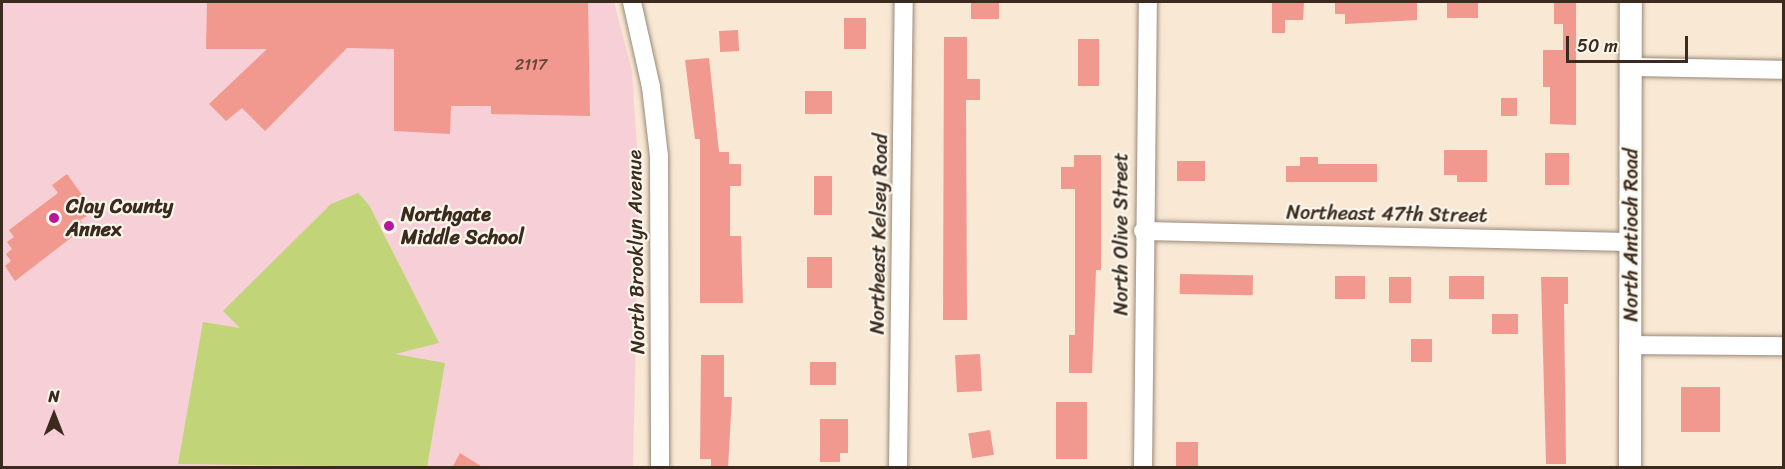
<!DOCTYPE html>
<style>
body{margin:0}
#map{position:relative;width:1785px;height:469px;overflow:hidden;background:#f8e8d4;font-family:Sriracha,sans-serif}
div>[style]{position:absolute}
[style*='--x']{left:calc(var(--x)*1px);top:calc(var(--y)*1px);width:calc(var(--w)*1px);rotate:calc(var(--a)*1deg)}
.built>*{inset:0;background:#f6cfd7}
.green>*{inset:0;background:#c1d477}
.building>*{inset:0;background:#f1998f;transform-origin:0 0}
.roads{filter:drop-shadow(0 0 2px #9a8979) drop-shadow(0 0 2px #9a8979)}
.minor>*{height:18px;margin:-9px;padding:0 9px;transform-origin:9px;border-radius:9px;background:#fff}
.major>*{height:22px;margin:-11px;padding:0 11px;transform-origin:11px;border-radius:11px;background:#fff}
.dots>*{width:16px;height:16px;translate:-50% -50%;box-sizing:border-box;border:3px solid #fbf7ec;border-radius:50%}
span{translate:-50% -50%;white-space:nowrap;text-align:center;line-height:1.15;-webkit-text-stroke:4.5px #fbf7ec;paint-order:stroke}
.number-label{font-size:16px;color:#68463a}
.number-label span{-webkit-text-stroke-width:0}
.poi-label{font-size:20px;color:#3b2a1e;font-weight:700}
.left{translate:0 -50%;text-align:left}
.street-label{font-size:20px;color:#3b2a1e}
.frame{position:absolute;inset:0;border:3px solid #3b2a1e;pointer-events:none}
.north{position:absolute;left:24px;top:385px;width:60px;height:60px;-webkit-text-stroke:4px #fbf7ec;paint-order:stroke;rotate:0deg;font-size:16px;font-weight:700;line-height:24px;text-align:center;color:#3b2a1e}
.north::after{content:'';display:block;margin:auto;width:21px;height:27px;background:#3b2a1e;clip-path:polygon(50% 0,100% 100%,50% 72%,0 100%)}
.scale{position:absolute;left:1566px;top:36px;width:122px;height:27px;box-sizing:border-box;border:3px solid #3b2a1e;border-top:0;padding-left:8px;font-size:18px;line-height:21px;white-space:nowrap;color:#3b2a1e;-webkit-text-stroke:4px #fbf7ec;paint-order:stroke}
</style>
<div id="map">
<div class="built">
<div style="clip-path:polygon(2px 2px,614px 2px,632px 71px,639px 178px,633px 467px,2px 467px)"></div>
</div>
<div class="green">
<div style="clip-path:polygon(358px 193px,369px 205px,439px 343px,395px 354px,445px 363px,427px 467px,178px 464px,203px 322px,240px 328px,223px 311px,331px 204px)"></div>
</div>
<div class="building">
<div style="clip-path:polygon(207px 2px,588px 2px,590px 116px,491px 114px,491px 106px,451px 106px,450px 134px,394px 131px,394px 49px,347px 48px,265px 131px,242px 108px,226px 121px,209px 104px,267px 49px,206px 49px)"></div>
<div style="left:971px;top:2px;width:28px;height:17px"></div>
<div style="clip-path:polygon(1272px 2px,1304px 2px,1303px 20px,1285px 20px,1285px 33px,1272px 33px)"></div>
<div style="clip-path:polygon(1335px 2px,1417px 2px,1417px 20px,1345px 24px,1345px 14px,1335px 14px)"></div>
<div style="left:1447px;top:2px;width:31px;height:16px"></div>
<div style="clip-path:polygon(1554px 2px,1576px 2px,1576px 125px,1550px 124px,1550px 87px,1543px 87px,1543px 50px,1563px 50px,1563px 24px,1554px 24px)"></div>
<div style="left:844px;top:18px;width:22px;height:31px"></div>
<div style="left:738px;top:30px;width:21px;height:19px;rotate:87deg"></div>
<div style="clip-path:polygon(944px 37px,967px 37px,967px 79px,980px 79px,980px 100px,966px 100px,967px 320px,943px 320px)"></div>
<div style="left:1078px;top:39px;width:21px;height:47px"></div>
<div style="clip-path:polygon(709px 58px,719px 152px,729px 152px,729px 164px,741px 164px,741px 186px,730px 186px,730px 236px,741px 236px,743px 303px,700px 303px,700px 139px,695px 139px,685px 60px)"></div>
<div style="left:805px;top:91px;width:27px;height:23px"></div>
<div style="left:1501px;top:98px;width:16px;height:18px"></div>
<div style="clip-path:polygon(1444px 150px,1487px 150px,1487px 182px,1457px 182px,1457px 175px,1444px 175px)"></div>
<div style="left:1545px;top:153px;width:24px;height:32px"></div>
<div style="clip-path:polygon(1074px 155px,1101px 155px,1101px 270px,1096px 270px,1092px 373px,1069px 373px,1069px 335px,1075px 335px,1075px 189px,1061px 189px,1061px 167px,1074px 167px)"></div>
<div style="clip-path:polygon(1300px 157px,1318px 157px,1318px 164px,1377px 164px,1377px 182px,1286px 182px,1286px 166px,1300px 166px)"></div>
<div style="left:1177px;top:161px;width:28px;height:20px"></div>
<div style="clip-path:polygon(67px 174px,88px 203px,81px 208px,87px 216px,80px 220px,85px 227px,15px 281px,5px 266px,11px 261px,6px 254px,12px 249px,7px 242px,14px 237px,9px 230px,58px 193px,52px 185px)"></div>
<div style="left:814px;top:176px;width:18px;height:39px"></div>
<div style="left:807px;top:257px;width:25px;height:31px"></div>
<div style="left:1180px;top:274px;width:73px;height:20px;rotate:1deg"></div>
<div style="left:1335px;top:276px;width:30px;height:23px"></div>
<div style="left:1449px;top:276px;width:35px;height:23px"></div>
<div style="left:1389px;top:277px;width:22px;height:26px"></div>
<div style="clip-path:polygon(1541px 277px,1568px 277px,1568px 304px,1564px 304px,1566px 464px,1546px 464px)"></div>
<div style="left:1492px;top:314px;width:26px;height:20px"></div>
<div style="left:1411px;top:339px;width:21px;height:23px"></div>
<div style="left:980px;top:354px;width:37px;height:25px;rotate:87deg"></div>
<div style="clip-path:polygon(701px 355px,724px 355px,724px 397px,732px 397px,728px 468px,711px 468px,711px 459px,700px 459px)"></div>
<div style="left:810px;top:362px;width:26px;height:23px"></div>
<div style="left:1681px;top:387px;width:39px;height:45px"></div>
<div style="left:1056px;top:402px;width:31px;height:57px"></div>
<div style="clip-path:polygon(820px 419px,848px 419px,848px 453px,840px 453px,840px 462px,820px 462px)"></div>
<div style="left:990px;top:430px;width:25px;height:22px;rotate:81deg"></div>
<div style="left:1176px;top:442px;width:22px;height:26px"></div>
<div style="clip-path:polygon(460px 453px,484px 468px,452px 468px)"></div>
</div>
<div class="roads">
<div class="minor">
<div style="--x:632;--y:2;--w:87;--a:77.4"></div>
<div style="--x:651;--y:87;--w:69;--a:83.4"></div>
<div style="--x:659;--y:156;--w:312;--a:89.8"></div>
<div style="--x:1631;--y:67;--w:153;--a:1.1"></div>
<div style="--x:1143;--y:231;--w:487;--a:1.3"></div>
<div style="--x:1631;--y:345;--w:153;--a:0.4"></div>
<div style="--x:898;--y:468;--w:466;--a:-89.3"></div>
<div style="--x:1143;--y:468;--w:466;--a:-89.4"></div>
</div>
<div class="major">
<div style="--x:1630;--y:468;--w:466;--a:-89.9"></div>
</div>
</div>
<div class="dots">
<div style="left:54px;top:218px;background:#b5179e"></div>
<div style="left:389px;top:226px;background:#b5179e"></div>
</div>
<div class="number-label">
<span style="left:531px;top:65px">2117</span>
</div>
<div class="poi-label">
<span class="left" style="left:66px;top:218px">Clay County<br>Annex</span>
<span class="left" style="left:401px;top:226px">Northgate<br>Middle School</span>
</div>
<div class="street-label">
<span style="left:1387px;top:214px;rotate:1deg">Northeast 47th Street</span>
<span style="left:879px;top:234px;rotate:-89deg">Northeast Kelsey Road</span>
<span style="left:1121px;top:234px;rotate:-90deg">North Olive Street</span>
<span style="left:1631px;top:235px;rotate:-90deg">North Antioch Road</span>
<span style="left:636px;top:252px;rotate:-91deg">North Brooklyn Avenue</span>
</div>
<div class="frame"></div>
<div class="north">N</div>
<div class="scale">50 m</div>
</div>
